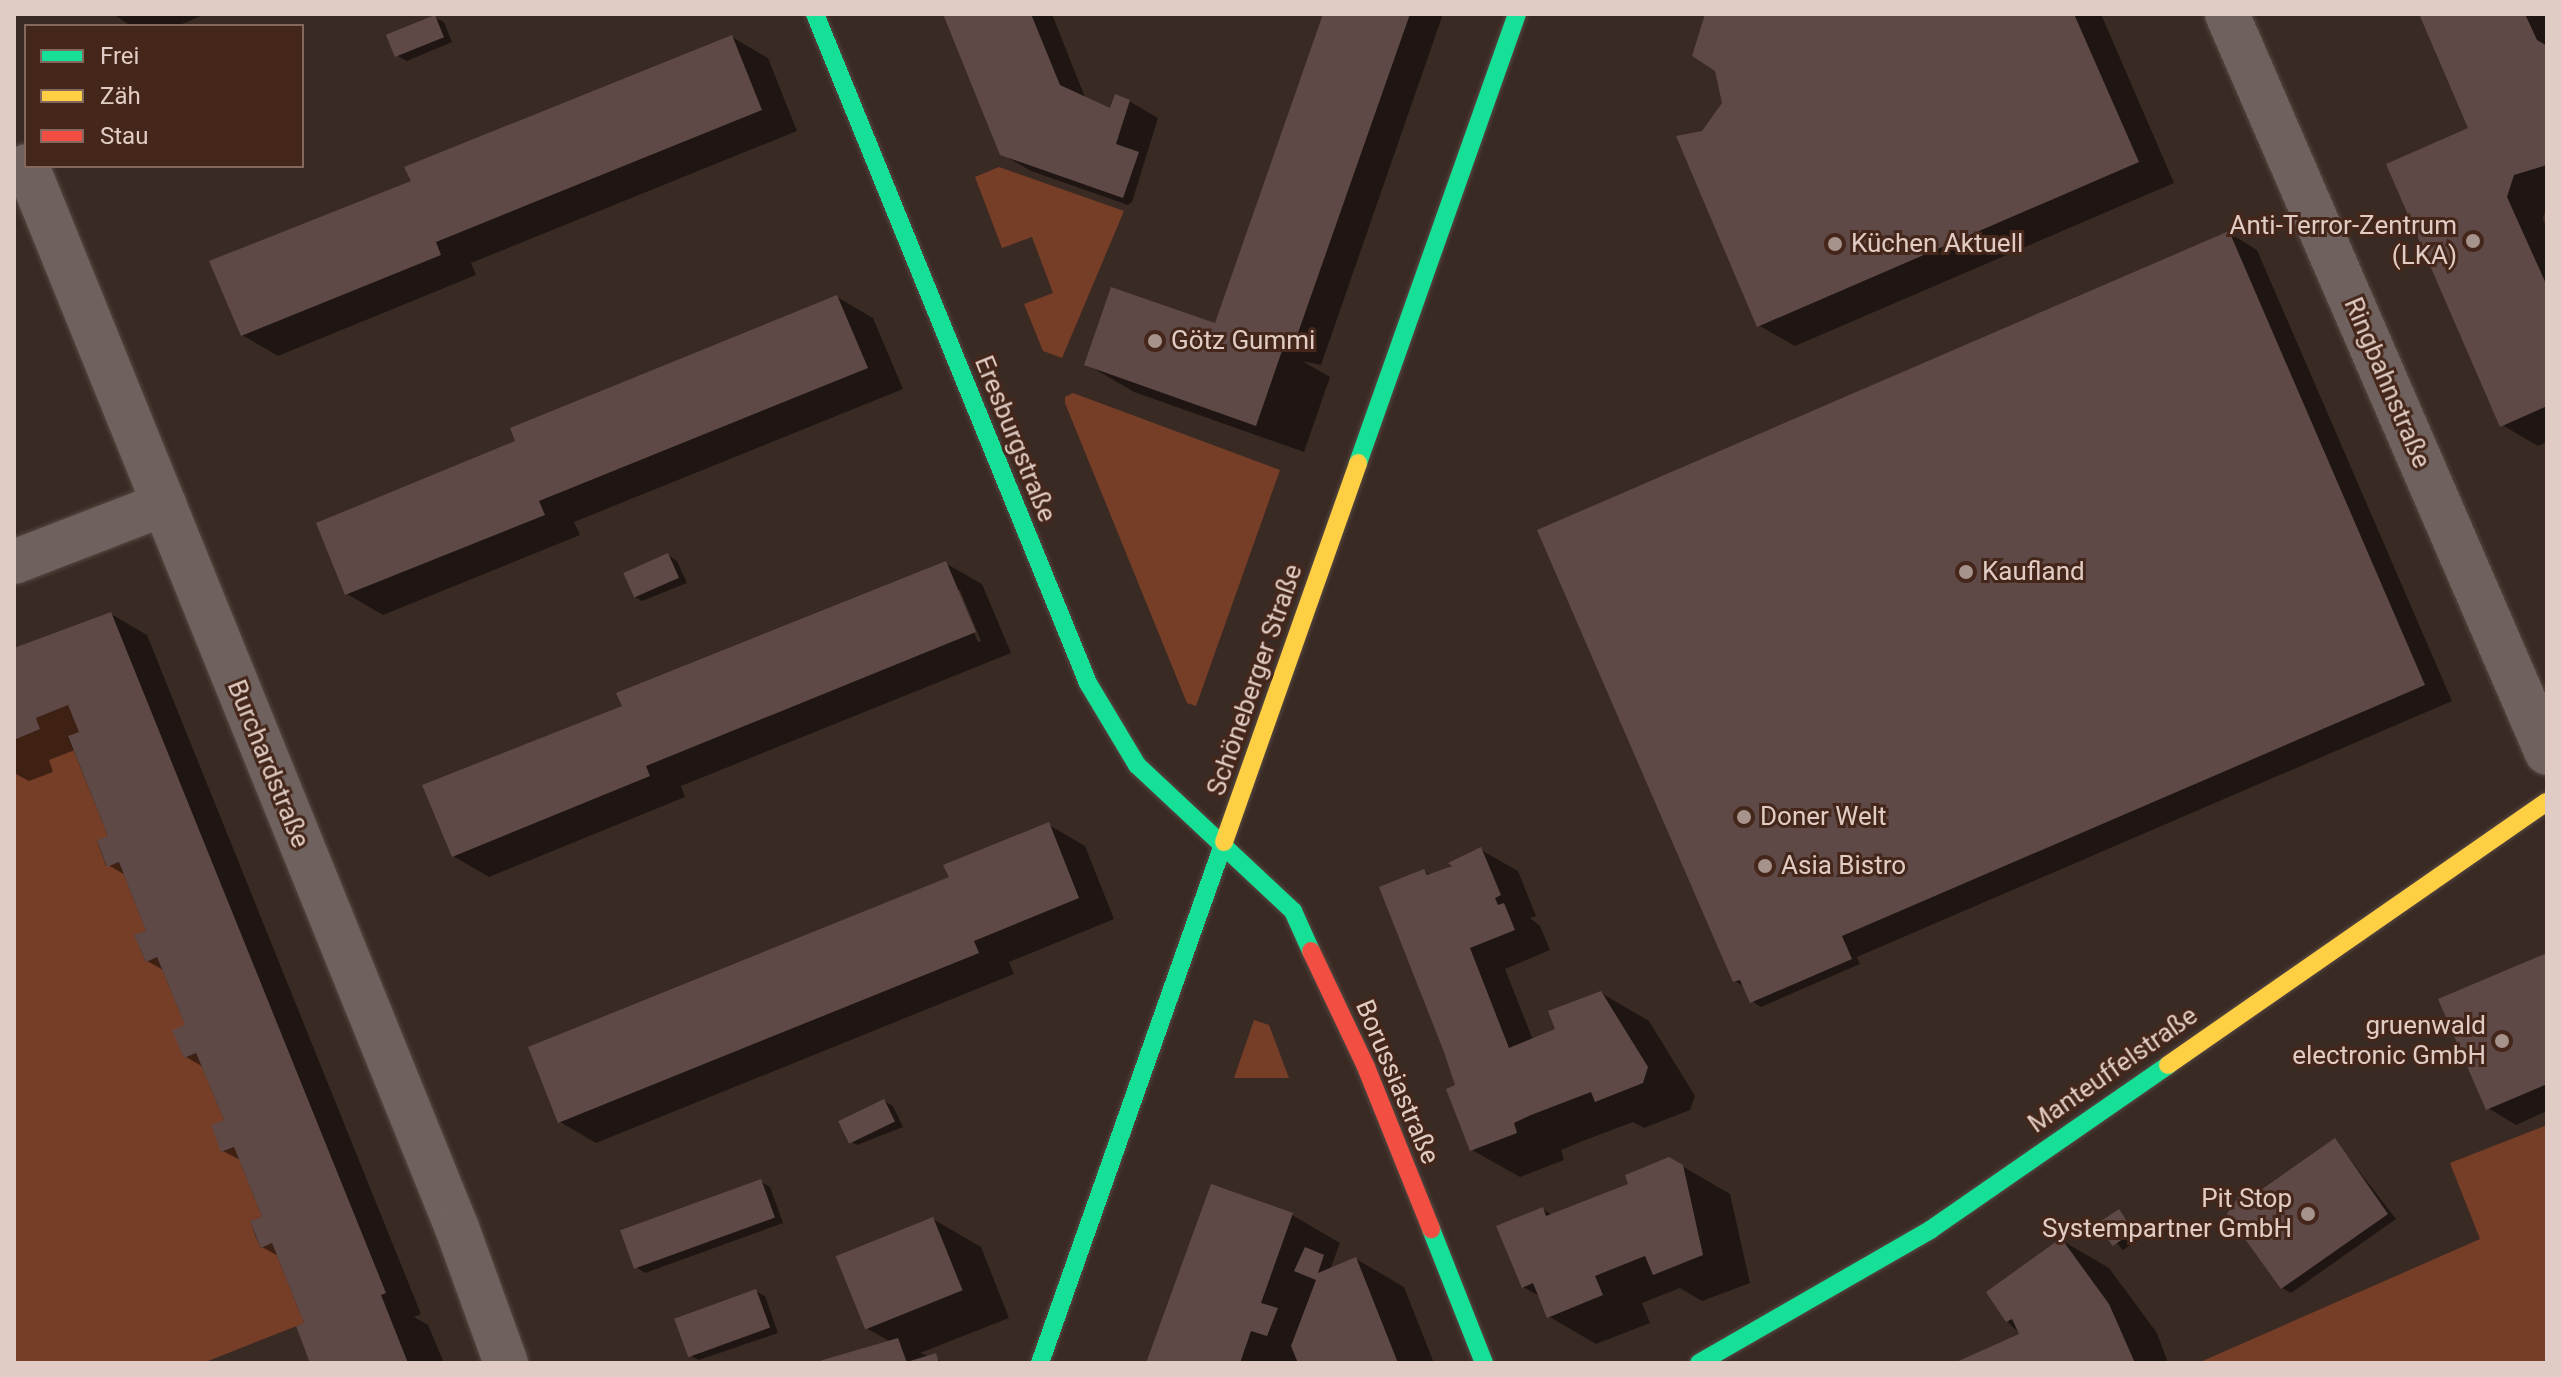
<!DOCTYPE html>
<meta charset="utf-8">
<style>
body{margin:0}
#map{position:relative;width:2561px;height:1377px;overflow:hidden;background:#3a2a24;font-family:Roboto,sans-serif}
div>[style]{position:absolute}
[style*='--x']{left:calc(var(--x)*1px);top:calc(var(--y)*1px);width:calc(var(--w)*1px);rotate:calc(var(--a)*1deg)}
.green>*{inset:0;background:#773e27}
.shadow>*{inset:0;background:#0007}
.building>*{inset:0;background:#5e4946;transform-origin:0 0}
.roads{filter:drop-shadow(0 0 2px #564842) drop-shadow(0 0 2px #564842)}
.street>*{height:44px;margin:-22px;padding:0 22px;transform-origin:22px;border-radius:22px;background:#6f625e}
.fast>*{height:18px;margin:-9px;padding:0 9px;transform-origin:9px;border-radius:9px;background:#16e098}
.slow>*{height:18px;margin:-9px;padding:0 9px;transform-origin:9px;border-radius:9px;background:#ffcf43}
.jam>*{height:18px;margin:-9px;padding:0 9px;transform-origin:9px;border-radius:9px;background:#f24e42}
.dots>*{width:22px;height:22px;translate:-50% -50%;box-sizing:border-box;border:4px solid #44261a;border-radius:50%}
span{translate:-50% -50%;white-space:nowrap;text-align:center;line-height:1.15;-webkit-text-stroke:6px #44261a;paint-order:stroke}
.poi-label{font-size:26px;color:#e0ccc4}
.right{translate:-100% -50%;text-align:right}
.left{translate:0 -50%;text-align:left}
.street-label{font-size:26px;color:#e0ccc4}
.frame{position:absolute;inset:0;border:16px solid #e0ccc4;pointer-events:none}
.legend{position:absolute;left:24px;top:24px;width:280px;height:144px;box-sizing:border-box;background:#44261a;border:2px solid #82685e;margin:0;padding:10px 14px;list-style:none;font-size:24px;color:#e0ccc4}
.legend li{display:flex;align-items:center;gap:16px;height:40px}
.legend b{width:40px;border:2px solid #82685e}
</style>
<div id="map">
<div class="green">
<div style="clip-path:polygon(999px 167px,1124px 211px,1062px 358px,1043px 351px,1024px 304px,1053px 293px,1032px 237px,1002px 248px,975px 177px)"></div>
<div style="clip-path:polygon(1073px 393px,1280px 470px,1196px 706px,1187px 703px,1065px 403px,1065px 397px)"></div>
<div style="clip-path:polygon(68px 705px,79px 732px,68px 737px,108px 836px,97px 841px,106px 866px,119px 862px,146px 931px,135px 935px,140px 949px,146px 962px,157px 957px,185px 1025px,173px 1031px,184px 1058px,196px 1053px,224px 1120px,221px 1152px,234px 1147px,262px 1217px,250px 1221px,255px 1235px,261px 1248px,272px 1243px,304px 1323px,203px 1363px,14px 1363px,14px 740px,40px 729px,36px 718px)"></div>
<div style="clip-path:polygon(1254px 1020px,1269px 1025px,1289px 1078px,1234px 1078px)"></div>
<div style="clip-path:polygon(2547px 1125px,2547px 1363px,2198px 1363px,2480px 1239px,2450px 1163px)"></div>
</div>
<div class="shadow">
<div style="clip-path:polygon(113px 14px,206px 14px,177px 26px,131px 26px)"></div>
<div style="clip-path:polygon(945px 14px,1052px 14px,1086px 100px,1111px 111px,1129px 101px,1158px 118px,1132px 202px,1128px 205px,1031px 171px,1002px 154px)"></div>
<div style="clip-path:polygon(1325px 14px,1443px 14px,1321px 365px,1302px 361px,1330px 377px,1304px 452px,1134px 392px,1086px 364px,1225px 329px)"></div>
<div style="clip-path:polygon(1707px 14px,2101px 14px,2174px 183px,1795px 346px,1758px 325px,1703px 133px,1721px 113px,1724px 87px)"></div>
<div style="clip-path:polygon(2421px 14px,2547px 14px,2547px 204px,2543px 219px,2547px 229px,2547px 442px,2538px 446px,2502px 425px,2471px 129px)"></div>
<div style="clip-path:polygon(434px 17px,444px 22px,452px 42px,407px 61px,398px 56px)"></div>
<div style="clip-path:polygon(732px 37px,768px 58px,797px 131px,471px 263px,476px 275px,278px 356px,242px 335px,413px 182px)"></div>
<div style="clip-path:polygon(2229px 233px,2257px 250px,2452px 701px,1857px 957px,1860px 964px,1761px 1007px,1752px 1001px,1745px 987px,1735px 981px)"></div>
<div style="clip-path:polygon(837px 297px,873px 318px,903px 389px,574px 522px,580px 535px,383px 615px,347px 594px,518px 442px)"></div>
<div style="clip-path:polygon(668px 555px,677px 561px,687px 583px,642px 601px,633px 596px)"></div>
<div style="clip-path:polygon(evenodd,945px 563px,982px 584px,1011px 653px,681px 786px,685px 797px,489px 877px,453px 856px,624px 707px,945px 563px,956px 590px,960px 590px,981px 641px,978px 642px,956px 590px)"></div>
<div style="clip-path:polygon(111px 614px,147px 635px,421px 1314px,414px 1317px,428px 1325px,444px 1363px,312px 1363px,309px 1323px,280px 1257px,262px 1247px,265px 1218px,242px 1161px,223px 1151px,226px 1122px,205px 1068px,186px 1057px,187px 1026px,165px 971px,147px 961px,149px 932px,127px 876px,108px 865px,111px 837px,75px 750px,49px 760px,53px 772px,29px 781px,14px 773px,14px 650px)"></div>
<div style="clip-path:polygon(1049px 825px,1085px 846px,1114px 919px,1009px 962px,1014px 974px,596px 1143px,560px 1122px,951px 878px)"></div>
<div style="clip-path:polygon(1481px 850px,1518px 871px,1536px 916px,1530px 918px,1540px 926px,1550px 950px,1505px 969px,1533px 1040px,1558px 1030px,1601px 993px,1649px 1021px,1695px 1096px,1690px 1110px,1644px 1128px,1633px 1122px,1580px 1142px,1561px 1150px,1564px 1160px,1520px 1177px,1472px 1150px,1424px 871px,1432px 876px)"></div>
<div style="clip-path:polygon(2547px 955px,2547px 1111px,2516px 1125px,2488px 1108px)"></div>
<div style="clip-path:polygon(884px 1101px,893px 1106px,903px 1127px,857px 1145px,848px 1140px)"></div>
<div style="clip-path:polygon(2335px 1140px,2396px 1219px,2291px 1293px,2282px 1288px,2248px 1202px)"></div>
<div style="clip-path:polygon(1682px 1166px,1730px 1194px,1750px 1283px,1702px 1301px,1680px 1288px,1642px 1303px,1650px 1323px,1596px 1344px,1548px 1316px,1541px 1297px,1523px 1287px,1543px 1209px,1553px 1216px)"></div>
<div style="clip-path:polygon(760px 1181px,770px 1187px,783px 1223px,645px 1273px,636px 1267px)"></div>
<div style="clip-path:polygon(1212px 1187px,1292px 1215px,1340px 1243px,1330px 1270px,1356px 1259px,1404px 1287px,1434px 1363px,1146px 1363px)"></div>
<div style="clip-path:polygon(2120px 1212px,2142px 1237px,2123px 1250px,2100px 1225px)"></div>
<div style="clip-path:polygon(933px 1219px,981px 1247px,1009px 1318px,920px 1353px,946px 1363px,821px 1363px,891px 1342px,866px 1328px)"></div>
<div style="clip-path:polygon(2061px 1240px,2109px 1268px,2157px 1333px,2168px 1363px,1957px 1363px,2021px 1335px,2007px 1321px)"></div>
<div style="clip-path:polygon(755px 1291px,765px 1296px,778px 1333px,699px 1360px,689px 1355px)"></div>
</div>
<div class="building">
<div style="clip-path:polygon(943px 14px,1031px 14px,1060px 85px,1110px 108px,1115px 94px,1130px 100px,1116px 144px,1139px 152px,1123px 198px,1000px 155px)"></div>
<div style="clip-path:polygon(1323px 14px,1410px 14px,1292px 350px,1283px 348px,1256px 426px,1084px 365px,1111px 287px,1215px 323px)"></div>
<div style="clip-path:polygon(1705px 14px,2074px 14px,2139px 162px,1757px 327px,1676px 136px,1702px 131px,1722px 103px,1715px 71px,1692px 56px)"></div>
<div style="clip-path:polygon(2419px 14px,2525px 14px,2537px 40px,2547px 46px,2547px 165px,2514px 175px,2507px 197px,2547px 286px,2547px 406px,2500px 427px,2386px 164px,2468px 128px)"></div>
<div style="left:435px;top:15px;width:24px;height:53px;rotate:68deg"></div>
<div style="clip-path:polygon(732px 35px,762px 110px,436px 242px,441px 255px,241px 336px,209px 261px,411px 181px,404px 167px)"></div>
<div style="clip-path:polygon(2229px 231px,2425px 685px,1842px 936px,1852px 959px,1750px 1003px,1740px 980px,1733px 982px,1537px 530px)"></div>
<div style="clip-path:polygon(837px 295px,868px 368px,539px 501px,545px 515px,345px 595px,316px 523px,515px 441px,510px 428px)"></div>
<div style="left:668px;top:553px;width:27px;height:49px;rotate:66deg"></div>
<div style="clip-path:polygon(946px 561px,976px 632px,646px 766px,650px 776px,452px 857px,422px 785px,622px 706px,616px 693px)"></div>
<div style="clip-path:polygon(111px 612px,386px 1293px,381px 1295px,408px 1363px,310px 1363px,296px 1326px,304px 1323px,272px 1243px,261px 1248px,250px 1221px,262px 1217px,234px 1147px,221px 1152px,211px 1125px,224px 1120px,196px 1053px,184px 1058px,172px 1030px,185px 1025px,157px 957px,146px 962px,134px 935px,146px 931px,119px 862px,107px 867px,97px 840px,108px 836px,68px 736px,79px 732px,68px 705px,36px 718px,40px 729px,14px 740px,14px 648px)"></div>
<div style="clip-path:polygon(1049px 822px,1079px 898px,974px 941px,979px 953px,558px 1123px,528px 1047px,949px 877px,943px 865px)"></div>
<div style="clip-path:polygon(1481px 847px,1501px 895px,1495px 898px,1498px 905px,1504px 903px,1515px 930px,1470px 948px,1509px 1048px,1555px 1029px,1548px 1011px,1601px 991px,1648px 1067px,1643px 1083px,1595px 1102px,1591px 1092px,1531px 1115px,1514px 1123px,1517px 1133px,1470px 1151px,1446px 1089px,1455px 1085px,1444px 1052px,1379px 887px,1424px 869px,1427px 875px,1452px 866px,1448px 863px)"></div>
<div style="clip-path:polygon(2547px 953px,2547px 1084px,2486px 1110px,2438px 999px)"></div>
<div style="left:884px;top:1099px;width:25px;height:51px;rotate:64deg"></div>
<div style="clip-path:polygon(2335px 1138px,2388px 1214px,2281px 1289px,2227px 1214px,2238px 1197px,2248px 1199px)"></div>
<div style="clip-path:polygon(1669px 1157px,1683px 1165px,1703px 1255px,1653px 1275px,1645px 1256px,1595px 1276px,1603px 1295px,1547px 1318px,1533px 1283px,1522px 1288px,1496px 1226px,1543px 1207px,1546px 1216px,1628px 1184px,1625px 1175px)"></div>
<div style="left:761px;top:1179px;width:41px;height:150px;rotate:70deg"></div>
<div style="clip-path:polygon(1211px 1184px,1293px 1213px,1261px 1303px,1278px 1308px,1267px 1336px,1251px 1331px,1240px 1363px,1146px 1363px)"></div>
<div style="left:2119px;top:1209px;width:27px;height:26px;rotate:56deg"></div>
<div style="left:933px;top:1217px;width:79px;height:105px;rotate:68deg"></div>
<div style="clip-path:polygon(2061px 1238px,2109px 1304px,2135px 1363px,1954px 1363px,2019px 1334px,2012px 1319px,2006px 1322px,1986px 1292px)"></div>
<div style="clip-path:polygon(1305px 1247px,1324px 1255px,1318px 1273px,1356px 1257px,1398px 1363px,1298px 1363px,1291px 1346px,1316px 1280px,1294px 1271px)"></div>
<div style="left:756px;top:1289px;width:41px;height:87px;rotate:70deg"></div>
<div style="clip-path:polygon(898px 1338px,907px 1363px,816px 1363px,816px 1362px)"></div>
<div style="clip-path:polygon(936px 1353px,939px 1363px,907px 1363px,907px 1362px)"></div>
</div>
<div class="roads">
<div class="street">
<div style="--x:2227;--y:14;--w:805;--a:66.59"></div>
<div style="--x:27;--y:166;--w:1146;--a:67.96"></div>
<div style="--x:457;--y:1228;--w:144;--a:70.1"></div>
<div style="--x:14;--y:562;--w:161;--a:-21.1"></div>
</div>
<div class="fast">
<div style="--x:815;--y:14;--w:723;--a:67.8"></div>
<div style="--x:1088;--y:683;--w:96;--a:59.1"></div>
<div style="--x:1137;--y:765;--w:214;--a:43.1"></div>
<div style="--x:1293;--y:911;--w:44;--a:65.8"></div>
<div style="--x:1358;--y:463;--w:476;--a:-70.5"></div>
<div style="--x:1431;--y:1229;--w:144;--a:68.4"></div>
<div style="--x:1040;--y:1363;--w:553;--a:-70.55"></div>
<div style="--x:1699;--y:1363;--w:267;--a:-29.9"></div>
<div style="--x:1930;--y:1230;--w:290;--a:-34.7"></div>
</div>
<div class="slow">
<div style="--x:1224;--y:842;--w:402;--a:-70.5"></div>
<div style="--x:2168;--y:1065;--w:461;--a:-34.8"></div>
</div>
<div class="jam">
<div style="--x:1311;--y:951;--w:128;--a:64.6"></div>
<div style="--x:1366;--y:1067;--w:175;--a:68.1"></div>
</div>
</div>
<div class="dots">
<div style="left:2473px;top:241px;background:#a6938c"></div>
<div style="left:1835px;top:244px;background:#a6938c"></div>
<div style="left:1155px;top:341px;background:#a6938c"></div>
<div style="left:1966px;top:572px;background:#a6938c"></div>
<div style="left:1744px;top:817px;background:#a6938c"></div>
<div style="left:1765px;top:866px;background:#a6938c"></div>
<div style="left:2502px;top:1041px;background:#a6938c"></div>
<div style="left:2308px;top:1214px;background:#a6938c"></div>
</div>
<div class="poi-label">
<span class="right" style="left:2457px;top:241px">Anti-Terror-Zentrum<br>(LKA)</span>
<span class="left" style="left:1851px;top:244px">Küchen Aktuell</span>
<span class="left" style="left:1171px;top:341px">Götz Gummi</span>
<span class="left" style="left:1982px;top:572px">Kaufland</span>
<span class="left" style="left:1760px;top:817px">Doner Welt</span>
<span class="left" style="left:1781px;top:866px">Asia Bistro</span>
<span class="right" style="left:2486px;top:1041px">gruenwald<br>electronic GmbH</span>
<span class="right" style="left:2292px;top:1214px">Pit Stop<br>Systempartner GmbH</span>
</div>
<div class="street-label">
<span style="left:2387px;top:383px;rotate:67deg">Ringbahnstraße</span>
<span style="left:1015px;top:439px;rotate:68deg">Eresburgstraße</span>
<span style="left:1255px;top:680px;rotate:-71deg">Schöneberger Straße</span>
<span style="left:268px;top:764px;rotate:68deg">Burchardstraße</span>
<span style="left:2113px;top:1070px;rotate:-35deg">Manteuffelstraße</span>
<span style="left:1397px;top:1082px;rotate:67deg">Borussiastraße</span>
</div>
<div class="frame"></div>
<ul class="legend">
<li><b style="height:10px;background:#16e098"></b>Frei</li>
<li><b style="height:10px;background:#ffcf43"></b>Zäh</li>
<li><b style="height:10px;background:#f24e42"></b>Stau</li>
</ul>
</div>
